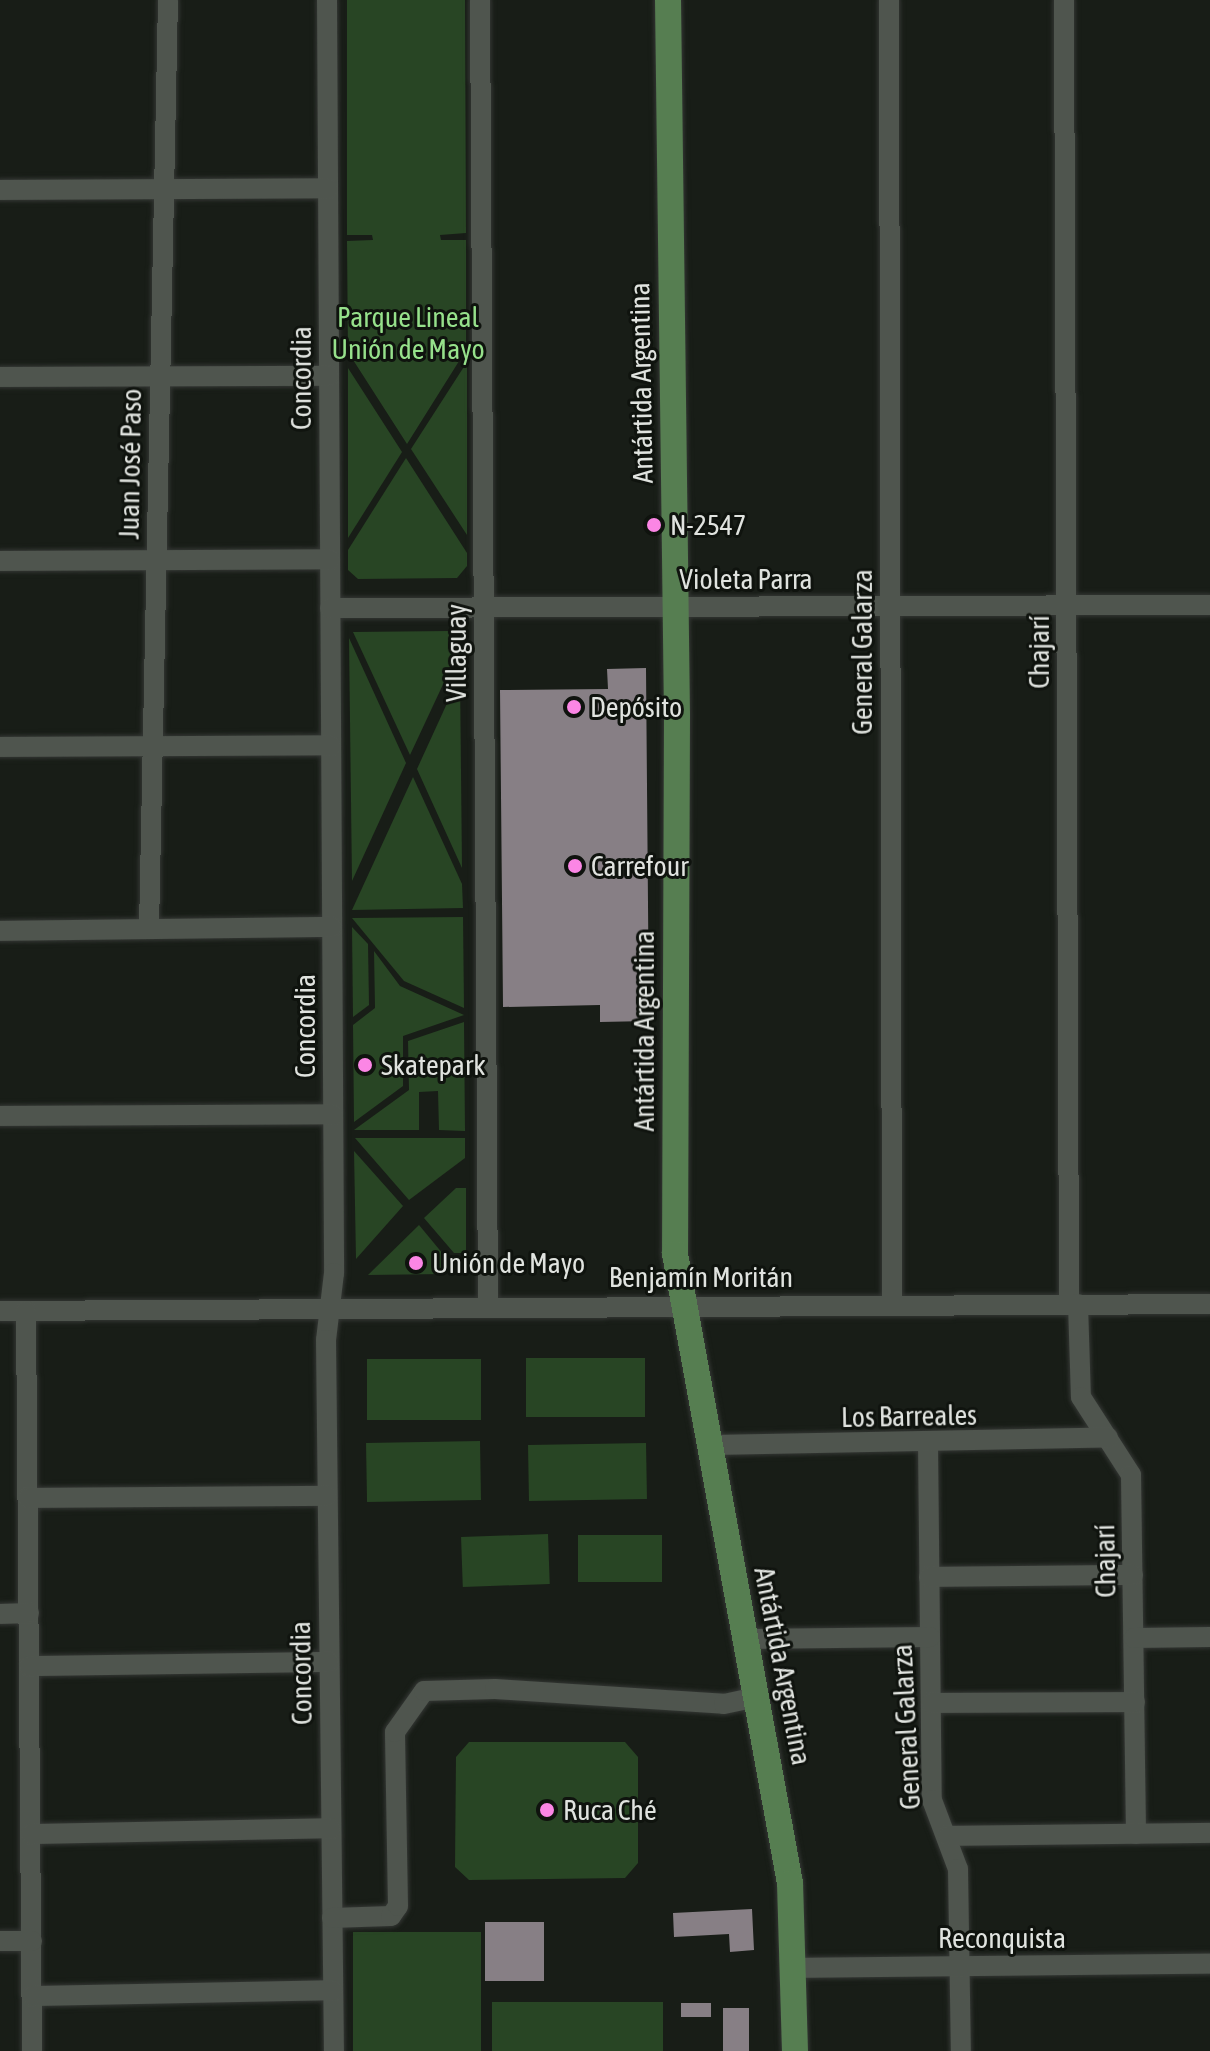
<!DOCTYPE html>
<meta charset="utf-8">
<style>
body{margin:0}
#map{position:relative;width:1210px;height:2051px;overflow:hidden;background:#181d17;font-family:"Asap Condensed",sans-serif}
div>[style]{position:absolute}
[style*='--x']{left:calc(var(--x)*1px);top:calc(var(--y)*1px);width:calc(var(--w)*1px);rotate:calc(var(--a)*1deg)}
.green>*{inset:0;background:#284524;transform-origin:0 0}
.building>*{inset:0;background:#877f85;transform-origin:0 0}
.roads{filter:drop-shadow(0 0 2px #343734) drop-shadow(0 0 2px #343734)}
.minor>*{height:20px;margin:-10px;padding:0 10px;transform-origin:10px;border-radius:10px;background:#4f554e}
.major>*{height:26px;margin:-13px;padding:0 13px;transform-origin:13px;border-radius:13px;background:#567e51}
.dots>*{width:22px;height:22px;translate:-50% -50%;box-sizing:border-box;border:4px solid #0f130e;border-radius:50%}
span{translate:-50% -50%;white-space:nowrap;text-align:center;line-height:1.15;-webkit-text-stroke:6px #0f130e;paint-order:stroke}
.park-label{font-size:28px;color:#96e18b}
.street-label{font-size:28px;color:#e0e3df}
.poi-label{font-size:28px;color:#e0e3df}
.left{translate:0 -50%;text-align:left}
</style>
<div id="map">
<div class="green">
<div style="clip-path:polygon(347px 0,465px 0,466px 233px,440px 235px,441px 240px,466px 240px,466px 350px,407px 444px,348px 352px,347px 241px,373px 240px,372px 235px,347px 235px)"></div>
<div style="clip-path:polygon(467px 362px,467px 535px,411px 449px)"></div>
<div style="clip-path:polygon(348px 368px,402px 452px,348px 538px)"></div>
<div style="clip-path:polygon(406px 458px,467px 553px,467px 566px,457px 578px,358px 579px,348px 570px,348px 550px)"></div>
<div style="clip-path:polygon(449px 631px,460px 648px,410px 755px,353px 632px)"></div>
<div style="clip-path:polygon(349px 638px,406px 763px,352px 881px)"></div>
<div style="clip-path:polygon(460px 675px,462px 868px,417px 769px)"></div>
<div style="clip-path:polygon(413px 777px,462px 884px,463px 908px,352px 910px)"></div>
<div style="clip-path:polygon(463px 917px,464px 1008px,404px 981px,352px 918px)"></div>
<div style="clip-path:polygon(352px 927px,368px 944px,369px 1005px,353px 1017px)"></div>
<div style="clip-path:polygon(374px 951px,400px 986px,464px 1015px,403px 1036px,403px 1086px,354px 1122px,353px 1025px,375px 1008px)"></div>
<div style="clip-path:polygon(464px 1022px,465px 1131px,439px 1130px,438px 1091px,419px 1092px,419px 1130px,354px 1130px,409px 1090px,408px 1041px)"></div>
<div style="clip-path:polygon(355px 1138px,465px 1138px,465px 1158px,409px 1200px)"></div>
<div style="clip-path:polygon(354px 1151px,403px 1206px,356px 1259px)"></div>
<div style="clip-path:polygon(456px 1188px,466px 1188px,466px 1253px,454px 1253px,424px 1218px)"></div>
<div style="clip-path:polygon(419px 1225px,448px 1260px,444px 1274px,368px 1275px)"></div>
<div style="left:645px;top:1358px;width:59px;height:119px;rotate:90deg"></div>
<div style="left:481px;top:1359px;width:61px;height:114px;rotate:90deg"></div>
<div style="left:480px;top:1441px;width:59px;height:114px;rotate:89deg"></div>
<div style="left:646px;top:1443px;width:56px;height:118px;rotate:89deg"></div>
<div style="left:548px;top:1534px;width:50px;height:87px;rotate:88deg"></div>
<div style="left:578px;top:1535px;width:84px;height:47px"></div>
<div style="clip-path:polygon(469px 1742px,625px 1742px,638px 1757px,638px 1863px,625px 1878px,469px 1880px,455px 1867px,456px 1757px)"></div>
<div style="left:481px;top:1932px;width:119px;height:128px;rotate:90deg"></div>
<div style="left:492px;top:2002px;width:171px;height:49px"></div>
</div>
<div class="building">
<div style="clip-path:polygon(646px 668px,649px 1021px,600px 1022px,600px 1005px,503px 1007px,500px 690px,608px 689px,607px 669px)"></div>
<div style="clip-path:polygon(752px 1909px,754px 1950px,730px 1952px,729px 1934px,674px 1937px,673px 1913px)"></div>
<div style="left:485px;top:1922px;width:59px;height:59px"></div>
<div style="left:681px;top:2003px;width:30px;height:14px"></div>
<div style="left:723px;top:2008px;width:26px;height:43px"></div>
</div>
<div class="roads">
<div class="minor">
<div style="--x:327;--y:0;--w:1273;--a:89.68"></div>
<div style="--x:334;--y:1273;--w:67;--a:96.8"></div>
<div style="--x:326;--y:1340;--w:711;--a:89.36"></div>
<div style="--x:480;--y:0;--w:1306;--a:89.65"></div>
<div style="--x:889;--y:0;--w:1304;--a:89.87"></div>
<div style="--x:1064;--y:0;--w:1304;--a:89.78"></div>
<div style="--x:0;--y:190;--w:328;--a:-0.3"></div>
<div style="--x:0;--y:377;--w:329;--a:-0.2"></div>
<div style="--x:0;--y:561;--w:330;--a:-0.3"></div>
<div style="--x:330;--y:608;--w:880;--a:-0.2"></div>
<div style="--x:0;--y:747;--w:331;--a:-0.3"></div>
<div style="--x:149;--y:929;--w:929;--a:-88.83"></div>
<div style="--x:0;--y:931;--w:332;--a:-0.7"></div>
<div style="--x:0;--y:1116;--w:333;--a:-0.3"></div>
<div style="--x:1078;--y:1304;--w:93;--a:88.2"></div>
<div style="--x:1081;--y:1397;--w:93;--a:57.3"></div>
<div style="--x:1131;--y:1475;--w:359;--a:89.2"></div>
<div style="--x:0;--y:1311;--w:1210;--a:-0.33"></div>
<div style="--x:26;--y:1311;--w:740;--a:89.54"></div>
<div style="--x:928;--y:1443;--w:357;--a:89.4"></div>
<div style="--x:932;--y:1800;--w:74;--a:69.4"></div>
<div style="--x:958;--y:1869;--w:182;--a:89.1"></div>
<div style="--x:709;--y:1445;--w:399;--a:-1.1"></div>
<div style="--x:28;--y:1498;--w:299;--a:-0.4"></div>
<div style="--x:929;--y:1577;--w:204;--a:-0.6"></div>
<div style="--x:0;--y:1614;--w:29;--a:-2"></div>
<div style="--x:1134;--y:1638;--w:76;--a:-0.8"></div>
<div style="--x:745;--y:1639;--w:185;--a:-0.6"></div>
<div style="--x:29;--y:1666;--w:300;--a:-0.8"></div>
<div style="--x:931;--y:1703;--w:204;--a:-0.3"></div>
<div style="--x:31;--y:1834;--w:300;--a:-1.1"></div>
<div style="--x:948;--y:1836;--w:262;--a:-0.7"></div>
<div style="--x:332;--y:1918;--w:59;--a:-1.9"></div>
<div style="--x:391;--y:1916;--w:12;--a:-55"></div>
<div style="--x:398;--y:1906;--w:174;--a:-91"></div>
<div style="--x:395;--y:1732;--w:50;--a:-54.7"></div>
<div style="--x:424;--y:1691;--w:71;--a:-1.6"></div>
<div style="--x:495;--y:1689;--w:229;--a:3.7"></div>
<div style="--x:724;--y:1704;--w:33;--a:-12"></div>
<div style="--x:0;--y:1941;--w:32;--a:0"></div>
<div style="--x:794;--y:1968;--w:416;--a:-0.6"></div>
<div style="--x:32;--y:1996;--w:301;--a:-1.1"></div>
</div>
<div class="major">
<div style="--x:668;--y:0;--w:715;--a:89.28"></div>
<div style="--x:677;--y:715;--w:539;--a:90.21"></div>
<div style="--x:675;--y:1254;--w:639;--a:79.64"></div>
<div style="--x:790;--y:1883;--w:168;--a:88.3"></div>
</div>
</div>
<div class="dots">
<div style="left:654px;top:525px;background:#fb86e5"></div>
<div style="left:574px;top:707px;background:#fb86e5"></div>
<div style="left:575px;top:866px;background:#fb86e5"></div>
<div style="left:365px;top:1065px;background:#fb86e5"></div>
<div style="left:416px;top:1263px;background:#fb86e5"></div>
<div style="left:547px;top:1810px;background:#fb86e5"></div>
</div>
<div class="park-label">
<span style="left:408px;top:333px">Parque Lineal<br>Unión de Mayo</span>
</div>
<div class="street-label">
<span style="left:301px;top:378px;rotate:-90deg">Concordia</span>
<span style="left:641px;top:383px;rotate:-91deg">Antártida Argentina</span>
<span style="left:130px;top:464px;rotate:-89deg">Juan José Paso</span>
<span style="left:746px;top:579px">Violeta Parra</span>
<span style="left:862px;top:652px;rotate:-90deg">General Galarza</span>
<span style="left:1039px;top:652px;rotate:-90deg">Chajarí</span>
<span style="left:456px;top:653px;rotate:-90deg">Villaguay</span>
<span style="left:305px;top:1026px;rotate:-90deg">Concordia</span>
<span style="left:644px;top:1031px;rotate:-90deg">Antártida Argentina</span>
<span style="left:701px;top:1277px">Benjamín Moritán</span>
<span style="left:909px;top:1416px;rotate:-1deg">Los Barreales</span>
<span style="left:1105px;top:1561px;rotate:-91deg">Chajarí</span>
<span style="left:783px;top:1666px;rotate:79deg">Antártida Argentina</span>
<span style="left:301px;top:1673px;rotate:-91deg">Concordia</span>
<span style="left:906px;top:1727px;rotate:-93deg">General Galarza</span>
<span style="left:1002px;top:1938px">Reconquista</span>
</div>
<div class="poi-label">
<span class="left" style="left:670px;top:525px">N-2547</span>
<span class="left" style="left:590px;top:707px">Depósito</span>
<span class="left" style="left:591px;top:866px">Carrefour</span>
<span class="left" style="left:381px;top:1065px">Skatepark</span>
<span class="left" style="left:432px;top:1263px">Unión de Mayo</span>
<span class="left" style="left:563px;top:1810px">Ruca Ché</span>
</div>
</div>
